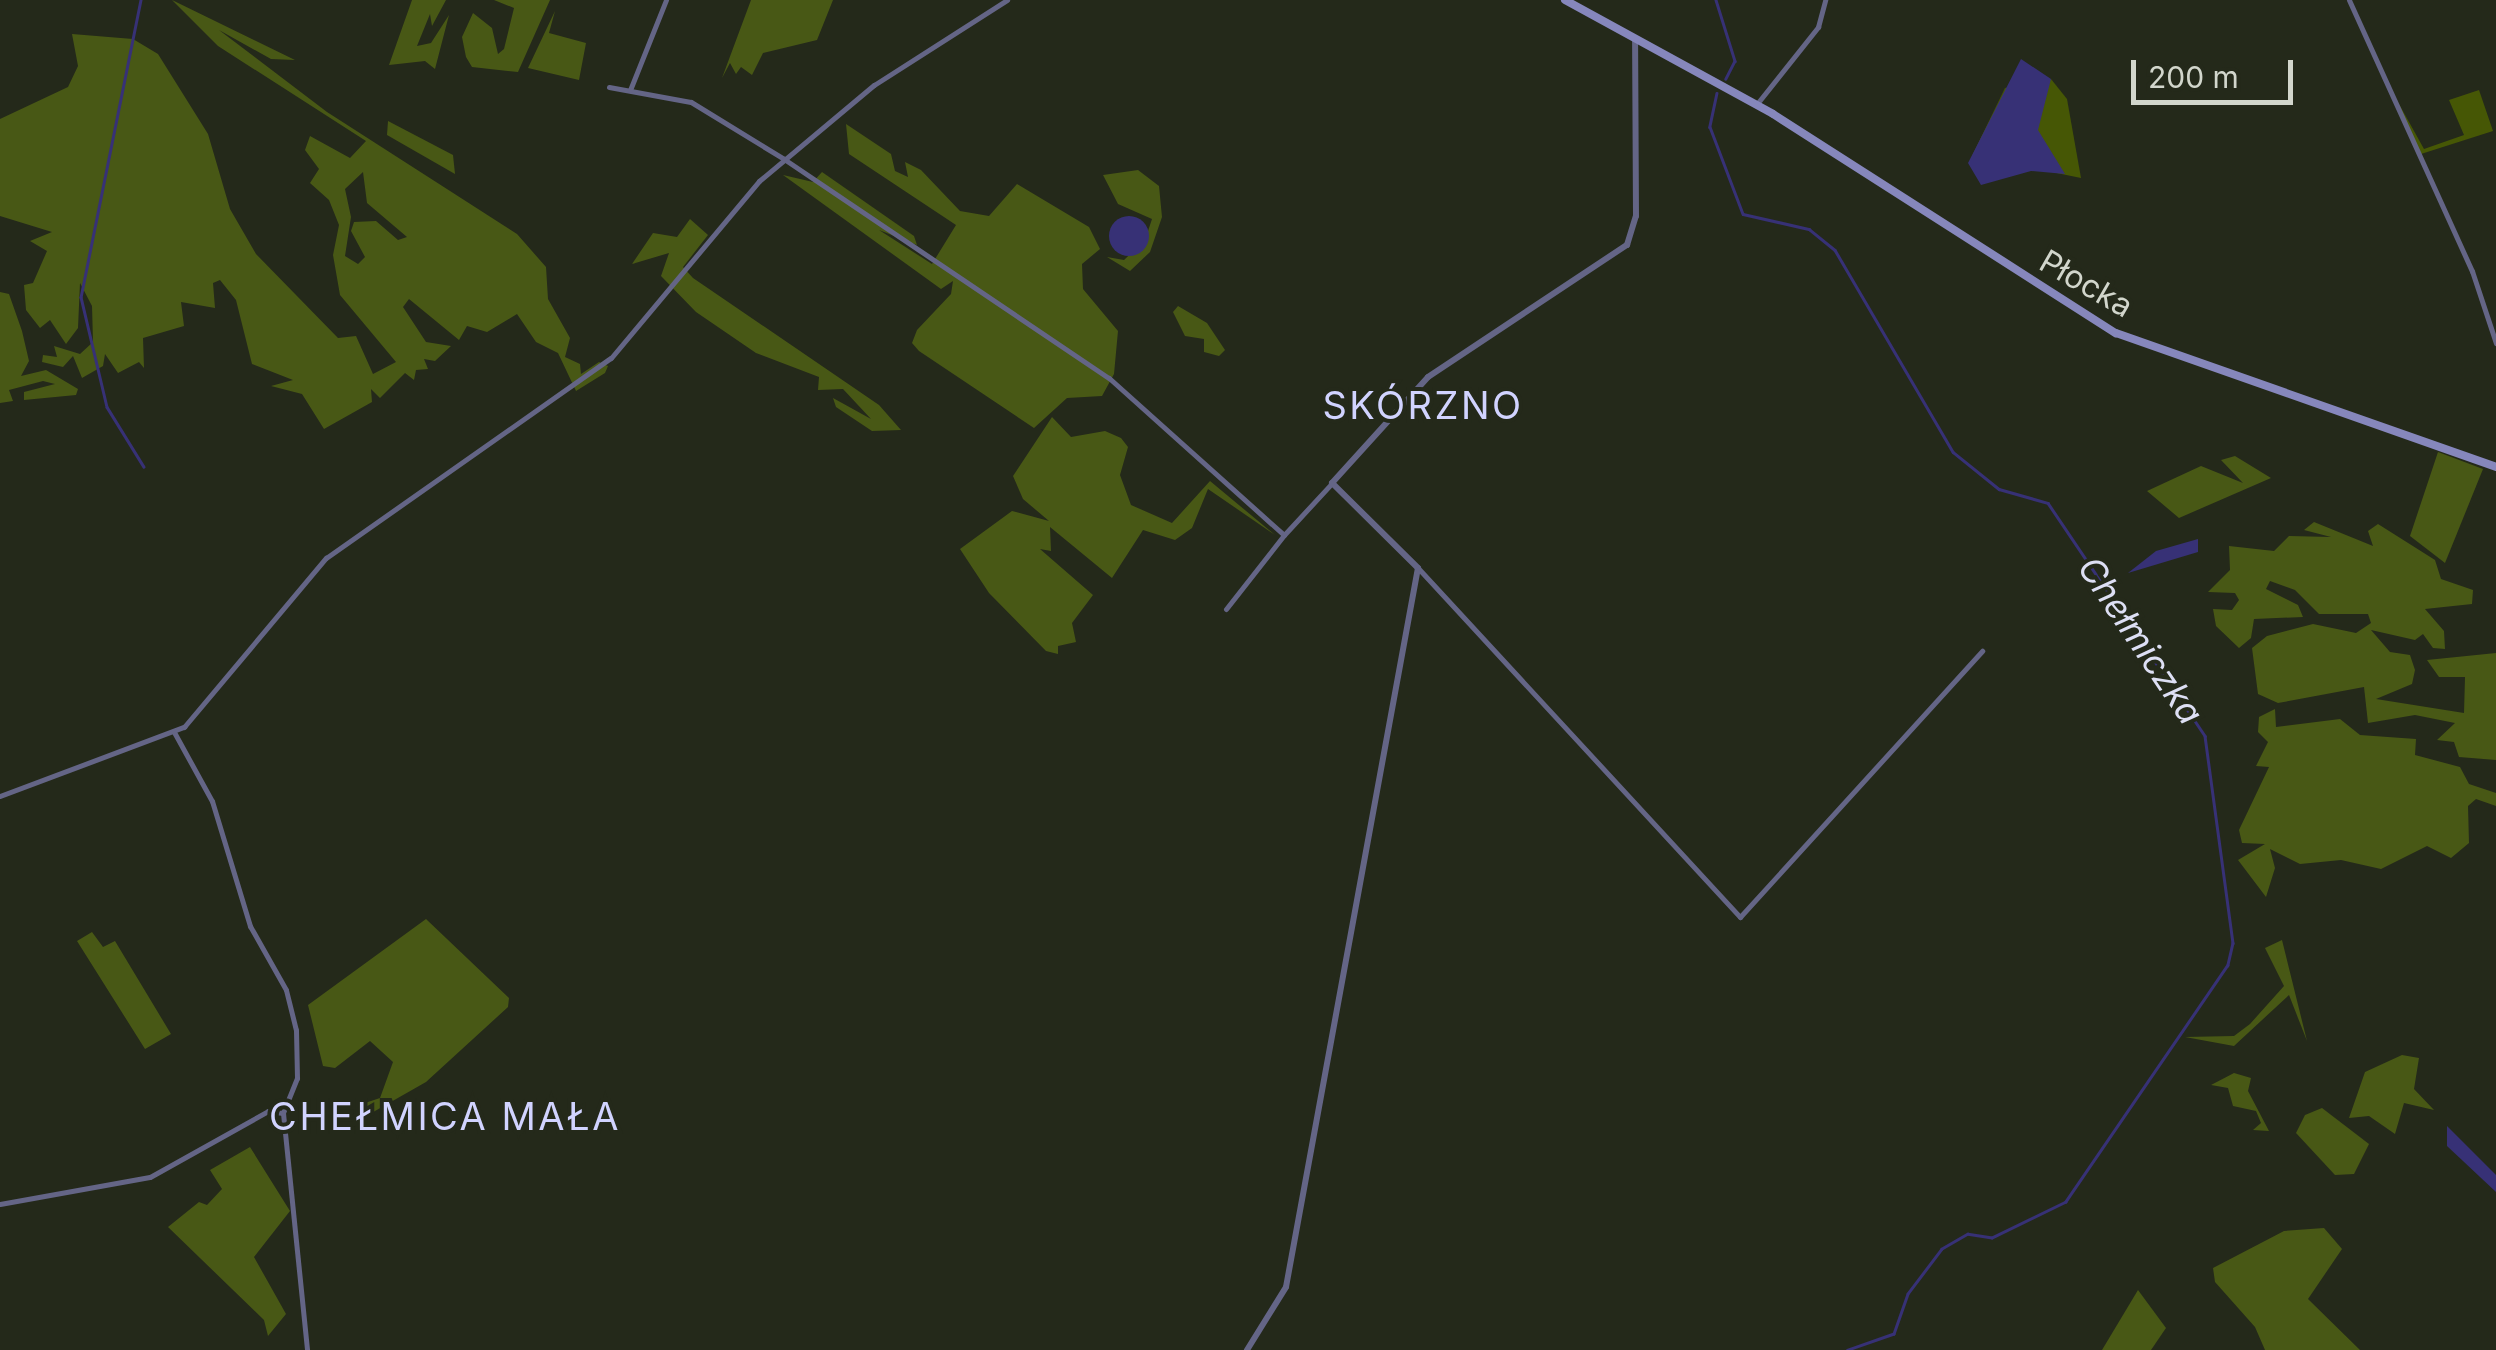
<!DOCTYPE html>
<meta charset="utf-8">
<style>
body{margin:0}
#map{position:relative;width:2496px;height:1350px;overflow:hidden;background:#24291a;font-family:Inter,sans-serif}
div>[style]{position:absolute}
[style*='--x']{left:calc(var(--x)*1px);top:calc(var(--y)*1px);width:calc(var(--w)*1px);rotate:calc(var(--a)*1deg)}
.green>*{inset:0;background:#465705}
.forest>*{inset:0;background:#485815}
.water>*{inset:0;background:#373176}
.round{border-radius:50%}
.stream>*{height:2.5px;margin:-1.25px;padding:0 1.25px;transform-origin:1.25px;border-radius:1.25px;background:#373176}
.minor>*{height:5px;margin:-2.5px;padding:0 2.5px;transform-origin:2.5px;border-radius:2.5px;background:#646586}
.tertiary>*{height:6px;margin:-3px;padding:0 3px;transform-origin:3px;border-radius:3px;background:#646586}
.secondary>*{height:8px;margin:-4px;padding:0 4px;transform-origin:4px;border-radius:4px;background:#8687bc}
span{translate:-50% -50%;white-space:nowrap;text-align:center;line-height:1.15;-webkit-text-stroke:8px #24291a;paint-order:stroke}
.street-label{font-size:32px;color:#d2d6cc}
.water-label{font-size:35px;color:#dddff4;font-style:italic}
.quarter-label{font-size:38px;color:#d1d3ff;letter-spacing:2.5px}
.scale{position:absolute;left:2131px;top:60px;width:162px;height:45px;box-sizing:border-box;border:5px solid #d2d6cc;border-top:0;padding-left:12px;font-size:30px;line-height:35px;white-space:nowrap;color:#d2d6cc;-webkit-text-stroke:8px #24291a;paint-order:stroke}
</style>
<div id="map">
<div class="green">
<div style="clip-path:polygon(2051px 79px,2067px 99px,2081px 178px,1972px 156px,2005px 88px)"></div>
<div style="clip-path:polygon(2479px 90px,2493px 131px,2421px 154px,2394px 95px,2424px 149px,2464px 135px,2449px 100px)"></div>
</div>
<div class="forest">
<div style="clip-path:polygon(evenodd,172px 0,295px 60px,271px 59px,219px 30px,327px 112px,517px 234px,546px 267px,548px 299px,570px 338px,565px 357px,580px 364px,581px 374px,599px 362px,608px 366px,605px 373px,576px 391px,558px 353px,536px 342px,517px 314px,487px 332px,467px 326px,459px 340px,409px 299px,403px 307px,426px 342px,451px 346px,435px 361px,424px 359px,428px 369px,416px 370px,414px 380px,405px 373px,380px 398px,371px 389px,372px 402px,324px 429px,302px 394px,271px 386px,293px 380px,252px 364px,236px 300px,220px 280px,213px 283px,215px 308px,181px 302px,184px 326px,143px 338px,144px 368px,139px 362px,118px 373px,105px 354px,103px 366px,82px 378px,73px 356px,63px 367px,42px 362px,43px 355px,57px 357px,54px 346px,80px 354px,93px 342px,92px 306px,80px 283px,78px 328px,66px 344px,50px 320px,40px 328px,26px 310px,24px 285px,33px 283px,47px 251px,30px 241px,52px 232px,0 216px,0 119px,68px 87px,78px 66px,72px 34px,133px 39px,158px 54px,208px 134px,230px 209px,256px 254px,338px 338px,356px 336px,373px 374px,396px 362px,340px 295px,333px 255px,339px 225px,329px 200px,310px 183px,319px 169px,305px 150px,310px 136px,350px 158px,366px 141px,218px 46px,172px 0,363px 172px,367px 203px,407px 237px,398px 240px,376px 221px,354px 222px,351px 231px,365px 257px,358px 264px,345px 256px,351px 217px,345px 189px,363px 172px)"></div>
<div style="clip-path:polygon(412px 0,446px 0,432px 26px,430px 14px,417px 46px,431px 43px,449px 15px,435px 69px,425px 61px,389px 65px)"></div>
<div style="clip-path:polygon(494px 0,550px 0,518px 72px,472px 67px,466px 57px,462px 37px,473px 13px,492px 28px,498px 54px,504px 49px,514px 8px)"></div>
<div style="clip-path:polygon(751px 0,833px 0,817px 40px,763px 53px,752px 75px,741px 67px,736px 74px,730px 63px,722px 78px)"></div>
<div style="clip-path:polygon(555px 11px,549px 33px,586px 43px,579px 80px,528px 68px)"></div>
<div style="clip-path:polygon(388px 121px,453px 155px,455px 174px,387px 135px)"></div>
<div style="clip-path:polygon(846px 124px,891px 154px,895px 171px,908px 177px,905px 162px,921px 170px,960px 211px,989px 216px,1017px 184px,1089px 227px,1100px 249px,1082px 264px,1083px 289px,1118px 331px,1114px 374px,1102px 396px,1067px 398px,1034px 428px,919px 351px,912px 343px,917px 330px,951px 294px,953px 281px,941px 289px,783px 175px,813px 182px,822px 172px,914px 236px,917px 245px,879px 230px,932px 264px,956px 225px,849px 154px)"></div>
<div style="clip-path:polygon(1138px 170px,1159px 186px,1162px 217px,1150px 252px,1130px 271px,1107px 257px,1124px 260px,1145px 240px,1152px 219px,1118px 204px,1103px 175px)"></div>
<div style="clip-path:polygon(690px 219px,708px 235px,683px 267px,693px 278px,879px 405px,901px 430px,872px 431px,836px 407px,833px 398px,871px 419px,843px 389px,818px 390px,819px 377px,756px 353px,696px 312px,661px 276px,669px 253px,632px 264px,653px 233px,677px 237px)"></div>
<div style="clip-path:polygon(0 292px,9px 294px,22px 331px,29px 361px,21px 376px,46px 370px,78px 389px,76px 395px,24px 400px,24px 392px,55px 384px,43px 381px,9px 390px,13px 401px,0 403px)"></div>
<div style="clip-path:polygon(1178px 306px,1207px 323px,1225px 350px,1219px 356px,1204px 352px,1204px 339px,1185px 336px,1173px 312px)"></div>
<div style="clip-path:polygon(1052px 417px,1071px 437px,1105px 431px,1121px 438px,1128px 447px,1120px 475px,1131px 505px,1172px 523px,1210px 481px,1275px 535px,1208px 489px,1192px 528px,1175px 540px,1143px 530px,1112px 578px,1050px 527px,1051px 551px,1040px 549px,1093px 595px,1072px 623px,1076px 642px,1058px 646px,1058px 654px,1046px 651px,989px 593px,960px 549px,1012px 511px,1049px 521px,1023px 499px,1013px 476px)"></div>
<div style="clip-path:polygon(2438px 452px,2483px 469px,2445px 563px,2410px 536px)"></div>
<div style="clip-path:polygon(2235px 456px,2271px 478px,2179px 518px,2147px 491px,2201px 466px,2243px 483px,2221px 460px)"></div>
<div style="clip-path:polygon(2314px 522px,2373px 546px,2368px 531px,2378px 524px,2435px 560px,2441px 579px,2473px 590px,2472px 604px,2425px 609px,2444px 631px,2445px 649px,2433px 648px,2423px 634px,2415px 640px,2371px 630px,2390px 652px,2410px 655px,2415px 670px,2412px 684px,2376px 699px,2464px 713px,2465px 677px,2439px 677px,2427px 660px,2496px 653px,2496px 760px,2459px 757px,2454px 742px,2437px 740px,2455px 723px,2415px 715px,2368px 723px,2364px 687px,2278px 703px,2258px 694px,2252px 648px,2267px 636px,2313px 624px,2356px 633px,2371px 623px,2368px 614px,2319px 614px,2295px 590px,2270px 581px,2266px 589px,2298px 605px,2303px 617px,2254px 619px,2251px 638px,2239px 648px,2216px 626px,2213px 609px,2232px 610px,2239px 600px,2235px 593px,2208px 592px,2230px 570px,2229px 546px,2274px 551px,2289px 536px,2331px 537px,2304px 530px)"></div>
<div style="clip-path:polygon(2275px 709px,2276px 727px,2340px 719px,2360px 735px,2416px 739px,2415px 755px,2460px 767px,2469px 784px,2496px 793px,2496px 806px,2476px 799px,2468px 806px,2469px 843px,2451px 858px,2427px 846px,2381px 869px,2341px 860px,2300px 864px,2270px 849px,2275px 868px,2266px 897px,2238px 860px,2265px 844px,2242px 843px,2239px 830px,2269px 767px,2256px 766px,2268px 742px,2258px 732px,2259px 717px)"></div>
<div style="clip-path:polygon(426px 919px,509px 998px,508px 1007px,426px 1082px,368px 1115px,356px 1106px,380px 1098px,393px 1062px,370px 1041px,335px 1068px,323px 1066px,308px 1005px)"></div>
<div style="clip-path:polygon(92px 932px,103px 947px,115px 941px,171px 1034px,145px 1049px,77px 941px)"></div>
<div style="clip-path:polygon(2282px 940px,2307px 1041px,2289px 995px,2234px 1046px,2185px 1037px,2234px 1036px,2250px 1024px,2284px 986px,2265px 948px)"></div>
<div style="clip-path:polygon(2402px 1055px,2419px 1058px,2414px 1089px,2434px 1110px,2404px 1103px,2395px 1134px,2369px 1116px,2349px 1118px,2365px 1072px)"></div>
<div style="clip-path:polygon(2234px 1073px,2251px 1078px,2248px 1091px,2269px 1131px,2253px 1130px,2261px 1123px,2256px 1111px,2233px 1106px,2228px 1088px,2211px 1085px)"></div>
<div style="clip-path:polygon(2322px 1108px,2369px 1144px,2354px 1174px,2335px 1175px,2296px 1133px,2305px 1115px)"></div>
<div style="clip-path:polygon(250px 1147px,290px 1211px,254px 1257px,286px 1314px,268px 1336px,264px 1320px,168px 1227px,199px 1202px,207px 1205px,222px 1189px,210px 1170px)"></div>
<div style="clip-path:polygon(2324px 1228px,2342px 1249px,2308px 1299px,2360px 1350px,2265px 1350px,2255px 1327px,2215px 1282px,2213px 1268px,2284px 1231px)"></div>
<div style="clip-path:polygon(2138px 1290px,2166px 1328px,2151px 1350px,2102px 1350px)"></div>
</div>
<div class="water">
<div style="clip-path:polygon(2021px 59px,2051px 79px,2038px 130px,2065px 174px,2031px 171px,1981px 185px,1968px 163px)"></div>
<div class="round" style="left:1109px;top:216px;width:40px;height:40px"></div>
<div style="clip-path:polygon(2198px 539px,2198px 552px,2128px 573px,2156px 551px)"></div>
<div style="clip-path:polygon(2447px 1126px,2496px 1175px,2496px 1192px,2447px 1146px)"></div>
</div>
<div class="stream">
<div style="--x:141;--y:0;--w:303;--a:101.4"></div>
<div style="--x:81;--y:297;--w:113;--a:76.7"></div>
<div style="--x:107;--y:407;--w:70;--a:58.3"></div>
<div style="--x:1716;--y:0;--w:64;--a:72.7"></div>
<div style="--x:1735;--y:61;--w:20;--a:117"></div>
<div style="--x:1717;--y:93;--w:35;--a:102"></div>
<div style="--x:1710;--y:127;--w:93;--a:69.2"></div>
<div style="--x:1743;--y:214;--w:68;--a:12.8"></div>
<div style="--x:1809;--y:229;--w:33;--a:39"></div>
<div style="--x:1835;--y:250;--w:234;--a:59.7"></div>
<div style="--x:1953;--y:452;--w:59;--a:38.8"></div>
<div style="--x:1999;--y:489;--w:51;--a:15.9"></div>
<div style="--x:2048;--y:503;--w:281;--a:56"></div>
<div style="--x:2205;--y:736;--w:209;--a:82.3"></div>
<div style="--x:2233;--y:943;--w:23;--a:103"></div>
<div style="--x:2228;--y:965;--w:287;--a:124.4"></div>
<div style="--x:2066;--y:1202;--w:82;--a:154.1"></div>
<div style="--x:1992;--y:1238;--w:24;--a:-171"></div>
<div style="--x:1968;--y:1234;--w:30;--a:150"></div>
<div style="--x:1942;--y:1249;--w:56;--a:127.1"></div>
<div style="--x:1908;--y:1294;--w:42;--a:109.3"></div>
<div style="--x:1894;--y:1334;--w:49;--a:160.8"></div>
</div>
<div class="minor">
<div style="--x:2349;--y:0;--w:298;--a:65.6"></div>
<div style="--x:2472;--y:271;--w:76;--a:71.6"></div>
<div style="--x:609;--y:87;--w:83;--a:10.4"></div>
<div style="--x:691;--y:102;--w:109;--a:31.5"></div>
<div style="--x:784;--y:159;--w:392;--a:34"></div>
<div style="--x:1109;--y:378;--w:235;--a:41.9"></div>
<div style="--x:1284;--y:535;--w:71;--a:-47.3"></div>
<div style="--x:630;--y:90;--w:97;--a:-68.2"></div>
<div style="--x:1756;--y:105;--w:100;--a:-51.5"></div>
<div style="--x:1818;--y:27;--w:28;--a:-75"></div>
<div style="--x:1418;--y:568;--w:475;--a:47.3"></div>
<div style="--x:1740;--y:917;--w:360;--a:-47.7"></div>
<div style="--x:1226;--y:609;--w:94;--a:-51.9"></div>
<div style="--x:174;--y:732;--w:79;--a:61.2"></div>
<div style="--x:212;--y:801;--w:131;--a:73.1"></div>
<div style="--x:250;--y:926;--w:73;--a:60.6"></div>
<div style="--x:286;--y:990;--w:41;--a:76"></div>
<div style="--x:296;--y:1030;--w:48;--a:88.8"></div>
<div style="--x:297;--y:1078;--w:38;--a:112"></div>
<div style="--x:283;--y:1113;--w:238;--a:84.2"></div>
<div style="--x:0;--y:796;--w:197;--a:-20.6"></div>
<div style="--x:184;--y:727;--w:221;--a:-50"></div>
<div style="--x:326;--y:558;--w:348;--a:-35.1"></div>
<div style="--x:611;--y:358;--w:231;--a:-50.1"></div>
<div style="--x:759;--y:181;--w:150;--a:-39.9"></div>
<div style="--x:874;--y:85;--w:158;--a:-32.6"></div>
<div style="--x:0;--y:1204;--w:152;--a:-10.2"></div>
<div style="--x:150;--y:1177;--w:135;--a:-29.2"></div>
<div style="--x:268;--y:1111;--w:15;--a:8"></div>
</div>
<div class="tertiary">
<div style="--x:1247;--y:1350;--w:74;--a:-58.2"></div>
<div style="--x:1286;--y:1287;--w:731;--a:-79.6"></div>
<div style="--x:1418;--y:568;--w:121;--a:-135.3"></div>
<div style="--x:1332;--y:483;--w:143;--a:-47.8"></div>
<div style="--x:1428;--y:377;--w:239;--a:-33.6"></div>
<div style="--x:1627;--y:245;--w:30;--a:-73"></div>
<div style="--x:1636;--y:216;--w:176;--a:-90.3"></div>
</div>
<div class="secondary">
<div style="--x:1565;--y:0;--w:237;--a:28.7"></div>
<div style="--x:1773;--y:114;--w:407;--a:32.6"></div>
<div style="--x:2116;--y:333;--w:403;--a:19.4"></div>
</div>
<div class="street-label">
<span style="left:2086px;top:284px;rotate:30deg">Płocka</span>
</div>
<div class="water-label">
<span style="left:2141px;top:640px;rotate:56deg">Chełmiczka</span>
</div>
<div class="quarter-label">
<span style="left:1423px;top:406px">SKÓRZNO</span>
<span style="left:445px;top:1117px">CHEŁMICA MAŁA</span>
</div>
<div class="scale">200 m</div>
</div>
